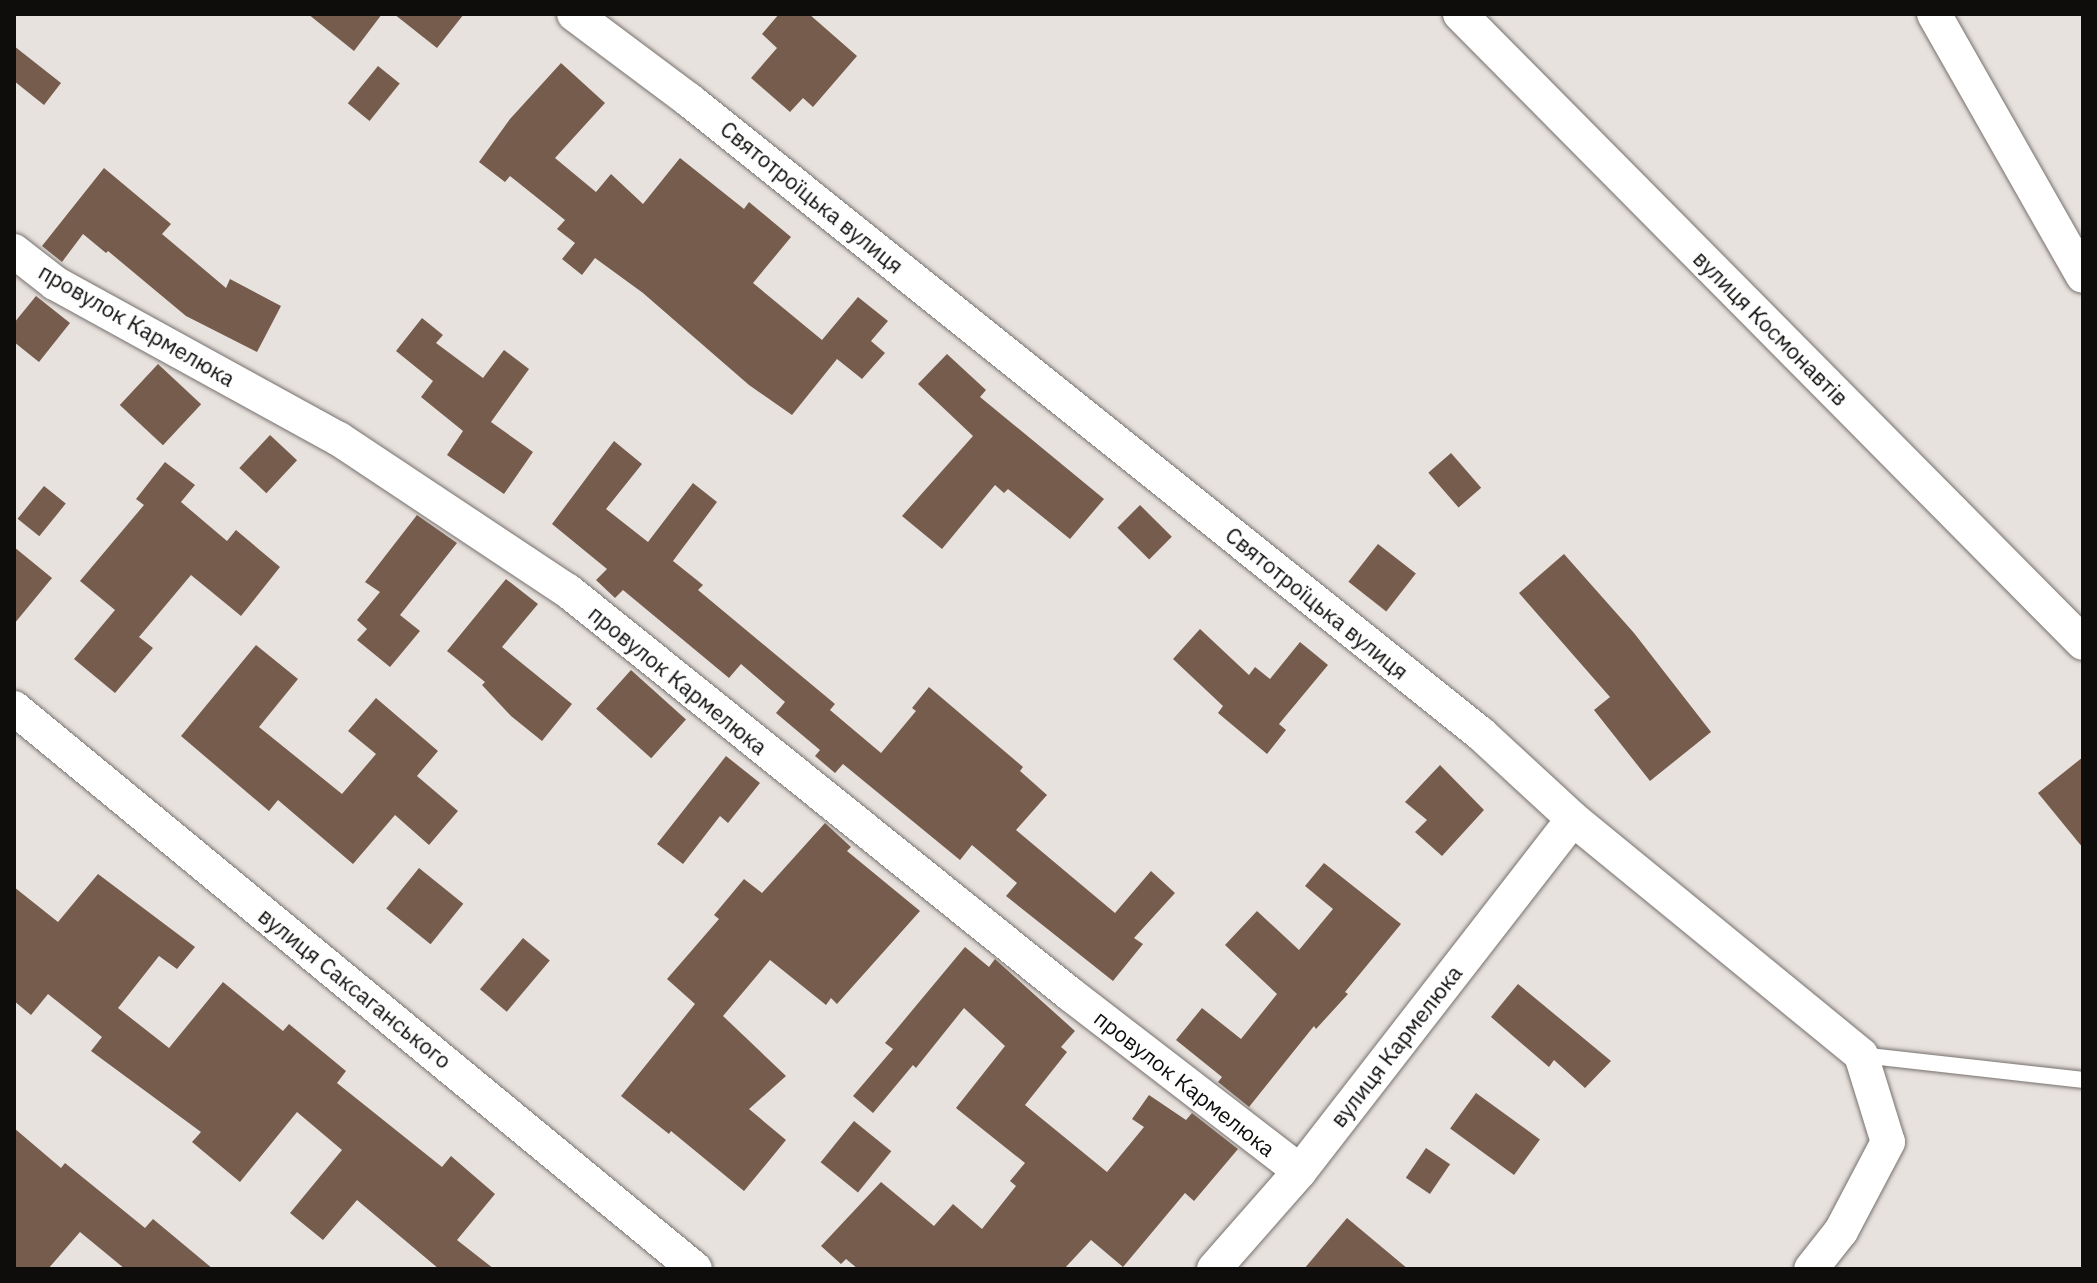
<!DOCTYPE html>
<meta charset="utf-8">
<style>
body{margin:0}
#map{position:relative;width:2097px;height:1283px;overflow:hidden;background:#e8e2de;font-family:"IBM Plex Sans",sans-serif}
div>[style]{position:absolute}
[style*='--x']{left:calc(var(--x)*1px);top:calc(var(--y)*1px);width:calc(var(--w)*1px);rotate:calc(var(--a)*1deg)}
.building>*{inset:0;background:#765c4c;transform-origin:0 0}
.roads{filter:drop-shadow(0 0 2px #77716e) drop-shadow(0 0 2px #77716e)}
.lane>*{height:16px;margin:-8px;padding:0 8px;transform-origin:8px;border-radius:8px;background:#fff}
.street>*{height:34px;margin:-17px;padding:0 17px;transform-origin:17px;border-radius:17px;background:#fff}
span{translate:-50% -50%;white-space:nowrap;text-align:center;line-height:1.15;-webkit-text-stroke:6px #fff;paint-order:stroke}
.street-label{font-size:22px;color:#0f0d0b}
.frame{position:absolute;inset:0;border:16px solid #0f0d0b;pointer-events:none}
</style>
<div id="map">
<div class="building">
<div style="clip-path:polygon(308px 14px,382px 14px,354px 51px)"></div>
<div style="clip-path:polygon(394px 14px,464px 14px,437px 48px)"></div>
<div style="clip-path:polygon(779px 14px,809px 14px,857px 56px,813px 107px,803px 98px,790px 112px,751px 78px,777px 48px,762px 34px)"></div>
<div style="clip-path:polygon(14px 46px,61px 83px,44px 105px,14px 81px)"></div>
<div style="clip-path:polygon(561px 63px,605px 103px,555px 158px,596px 192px,611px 174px,643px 204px,680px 158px,744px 209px,749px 202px,791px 237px,753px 283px,822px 340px,858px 297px,888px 321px,871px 341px,885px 353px,862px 379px,837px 359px,792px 415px,749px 385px,643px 293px,595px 258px,582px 275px,562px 259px,575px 243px,557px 229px,565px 220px,510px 176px,505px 182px,479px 162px,510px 119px)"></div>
<div style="left:378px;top:66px;width:28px;height:48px;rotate:39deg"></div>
<div style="clip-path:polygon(104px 168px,171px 224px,162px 234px,226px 288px,230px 279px,281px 306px,257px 352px,186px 316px,108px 251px,106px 253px,83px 234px,62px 262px,42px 246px)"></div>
<div style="clip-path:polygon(36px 296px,70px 323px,39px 362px,14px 342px,14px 323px)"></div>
<div style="clip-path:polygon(422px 318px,443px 335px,436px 343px,483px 378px,504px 350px,529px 369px,491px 422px,533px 452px,504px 494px,447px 455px,463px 431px,421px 397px,433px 381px,396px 351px)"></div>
<div style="clip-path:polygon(947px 354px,986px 390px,980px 397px,1104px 499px,1070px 539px,1008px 489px,1004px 493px,995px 485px,942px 549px,902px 516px,973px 436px,918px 384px)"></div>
<div style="left:158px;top:364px;width:59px;height:56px;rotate:43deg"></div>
<div style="left:270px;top:435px;width:37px;height:45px;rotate:43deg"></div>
<div style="clip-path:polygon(614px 441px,642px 464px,606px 509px,648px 542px,693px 483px,717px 502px,673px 561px,703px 585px,698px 590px,835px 704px,830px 710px,881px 753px,916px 711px,912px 708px,929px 687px,1023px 767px,1020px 771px,1047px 795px,1016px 830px,1115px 913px,1151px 871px,1175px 893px,1134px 938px,1143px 944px,1113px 981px,1006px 896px,1017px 883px,972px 845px,960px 860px,843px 764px,835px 773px,815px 756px,820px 750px,776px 713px,785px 702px,741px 664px,729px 678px,623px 590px,615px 598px,596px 580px,607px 569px,552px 524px)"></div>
<div style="left:1451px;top:453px;width:46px;height:30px;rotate:49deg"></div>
<div style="clip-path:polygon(165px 462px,195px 485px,181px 502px,227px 541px,236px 530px,280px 567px,241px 616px,191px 575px,139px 637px,153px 648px,115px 693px,74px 659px,115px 610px,80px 581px,144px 505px,136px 499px)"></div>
<div style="left:44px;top:486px;width:28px;height:42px;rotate:39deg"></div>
<div style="left:1140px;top:505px;width:45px;height:32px;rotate:45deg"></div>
<div style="clip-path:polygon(417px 515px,457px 543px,400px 615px,420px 631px,390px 667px,357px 640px,367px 629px,357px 620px,380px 592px,365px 582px)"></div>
<div style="left:1378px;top:544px;width:48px;height:48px;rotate:38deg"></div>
<div style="clip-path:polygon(14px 547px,52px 578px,14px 624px)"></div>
<div style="clip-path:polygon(1564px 554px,1634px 633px,1711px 732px,1650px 781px,1594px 710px,1610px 697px,1519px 593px)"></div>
<div style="clip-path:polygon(506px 579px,538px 604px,502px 647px,572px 704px,542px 741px,511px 716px,482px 685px,485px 682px,447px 651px)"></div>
<div style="clip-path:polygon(1200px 629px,1249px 675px,1255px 667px,1270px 679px,1300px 642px,1328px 665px,1279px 724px,1286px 730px,1267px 754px,1218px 713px,1223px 706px,1173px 659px)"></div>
<div style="clip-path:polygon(256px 645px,298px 679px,259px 727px,342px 794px,376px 754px,348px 731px,376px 698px,438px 751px,417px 776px,458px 811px,429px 845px,395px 815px,353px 864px,278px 800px,269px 811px,181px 736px)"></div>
<div style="left:631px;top:670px;width:74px;height:52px;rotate:42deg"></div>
<div style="clip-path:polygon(726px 756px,760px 783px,728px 823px,720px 816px,683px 864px,657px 844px)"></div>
<div style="clip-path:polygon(2083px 757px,2083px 848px,2038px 793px)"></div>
<div style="clip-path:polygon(1440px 765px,1484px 810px,1442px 856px,1415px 832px,1427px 820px,1405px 802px)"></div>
<div style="clip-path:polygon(825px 823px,851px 847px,847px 851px,920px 911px,837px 1004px,831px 998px,826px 1005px,770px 960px,723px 1016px,786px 1076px,749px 1109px,786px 1140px,744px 1191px,671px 1131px,669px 1134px,621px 1096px,695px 1004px,667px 979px,719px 919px,714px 915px,744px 879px,762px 893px)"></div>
<div style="clip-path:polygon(1324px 863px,1401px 924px,1345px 992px,1348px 994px,1316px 1029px,1314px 1026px,1249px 1107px,1218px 1082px,1222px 1077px,1176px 1040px,1202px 1008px,1241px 1039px,1277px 994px,1225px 945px,1257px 911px,1299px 950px,1333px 909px,1305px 886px)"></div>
<div style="left:419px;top:868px;width:57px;height:52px;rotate:39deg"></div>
<div style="clip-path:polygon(98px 874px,195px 947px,177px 969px,159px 956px,118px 1008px,169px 1048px,223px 982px,283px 1031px,289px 1024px,346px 1071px,337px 1083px,442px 1167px,451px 1156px,495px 1194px,457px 1240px,494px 1269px,439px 1269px,357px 1200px,323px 1240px,290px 1213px,342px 1150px,297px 1112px,240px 1182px,192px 1142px,201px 1132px,91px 1051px,102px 1037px,48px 994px,31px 1015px,14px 1001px,14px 887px,58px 922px)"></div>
<div style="left:523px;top:938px;width:35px;height:67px;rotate:40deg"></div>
<div style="clip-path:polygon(965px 947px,989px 967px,995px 959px,1075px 1031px,1061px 1047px,1067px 1052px,1025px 1105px,1107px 1172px,1144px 1127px,1132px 1119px,1149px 1095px,1186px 1120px,1192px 1113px,1238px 1149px,1194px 1201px,1185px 1193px,1123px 1267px,1091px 1240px,1064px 1269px,858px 1269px,846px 1259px,841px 1264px,821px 1246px,881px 1182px,934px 1226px,953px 1204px,982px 1229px,1016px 1186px,1010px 1181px,1025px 1163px,956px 1108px,1005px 1046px,964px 1008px,916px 1068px,913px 1065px,873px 1113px,853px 1096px,893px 1049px,885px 1043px)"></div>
<div style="clip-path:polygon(1518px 984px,1611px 1061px,1585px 1088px,1554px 1060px,1549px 1067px,1491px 1017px)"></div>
<div style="left:1476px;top:1093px;width:79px;height:44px;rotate:36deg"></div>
<div style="left:854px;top:1121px;width:48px;height:53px;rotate:39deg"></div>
<div style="clip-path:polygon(14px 1128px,61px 1168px,65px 1163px,145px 1228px,153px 1219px,213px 1269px,125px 1269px,80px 1232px,48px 1269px,14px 1269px)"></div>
<div style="left:1426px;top:1148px;width:29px;height:36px;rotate:34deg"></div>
<div style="clip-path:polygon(1347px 1218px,1408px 1269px,1304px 1269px)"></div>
</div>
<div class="roads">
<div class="lane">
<div style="--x:1861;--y:1055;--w:223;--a:6.4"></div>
</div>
<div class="street">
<div style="--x:574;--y:14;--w:144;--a:36.8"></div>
<div style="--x:689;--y:100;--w:1015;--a:38.68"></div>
<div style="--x:1481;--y:734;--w:125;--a:42.7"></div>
<div style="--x:1573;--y:819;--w:372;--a:39.3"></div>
<div style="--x:1861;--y:1055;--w:91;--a:72.8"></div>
<div style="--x:1888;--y:1142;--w:101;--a:117.8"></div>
<div style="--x:1841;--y:1231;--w:48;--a:128.3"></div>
<div style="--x:1460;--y:14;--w:885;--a:45.27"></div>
<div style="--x:1934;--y:14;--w:301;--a:60.4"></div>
<div style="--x:14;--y:251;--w:52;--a:38"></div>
<div style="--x:55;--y:283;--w:324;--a:28.8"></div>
<div style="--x:339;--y:439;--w:275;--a:33.6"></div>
<div style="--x:568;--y:591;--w:644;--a:38.76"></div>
<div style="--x:1070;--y:994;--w:290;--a:37.6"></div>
<div style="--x:14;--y:708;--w:882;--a:39.48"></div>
<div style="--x:1214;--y:1269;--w:130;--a:-48.7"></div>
<div style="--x:1300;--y:1171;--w:445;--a:-52.2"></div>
</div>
</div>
<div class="street-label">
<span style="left:812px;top:197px;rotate:39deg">Святотроїцька вулиця</span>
<span style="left:137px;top:325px;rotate:30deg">провулок Кармелюка</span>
<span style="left:1771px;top:328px;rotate:45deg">вулиця Космонавтів</span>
<span style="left:1317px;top:603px;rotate:39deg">Святотроїцька вулиця</span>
<span style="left:678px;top:680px;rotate:39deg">провулок Кармелюка</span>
<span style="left:355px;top:988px;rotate:39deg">вулиця Саксаганського</span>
<span style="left:1396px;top:1046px;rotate:-52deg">вулиця Кармелюка</span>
<span style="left:1185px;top:1083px;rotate:38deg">провулок Кармелюка</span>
</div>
<div class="frame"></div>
</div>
